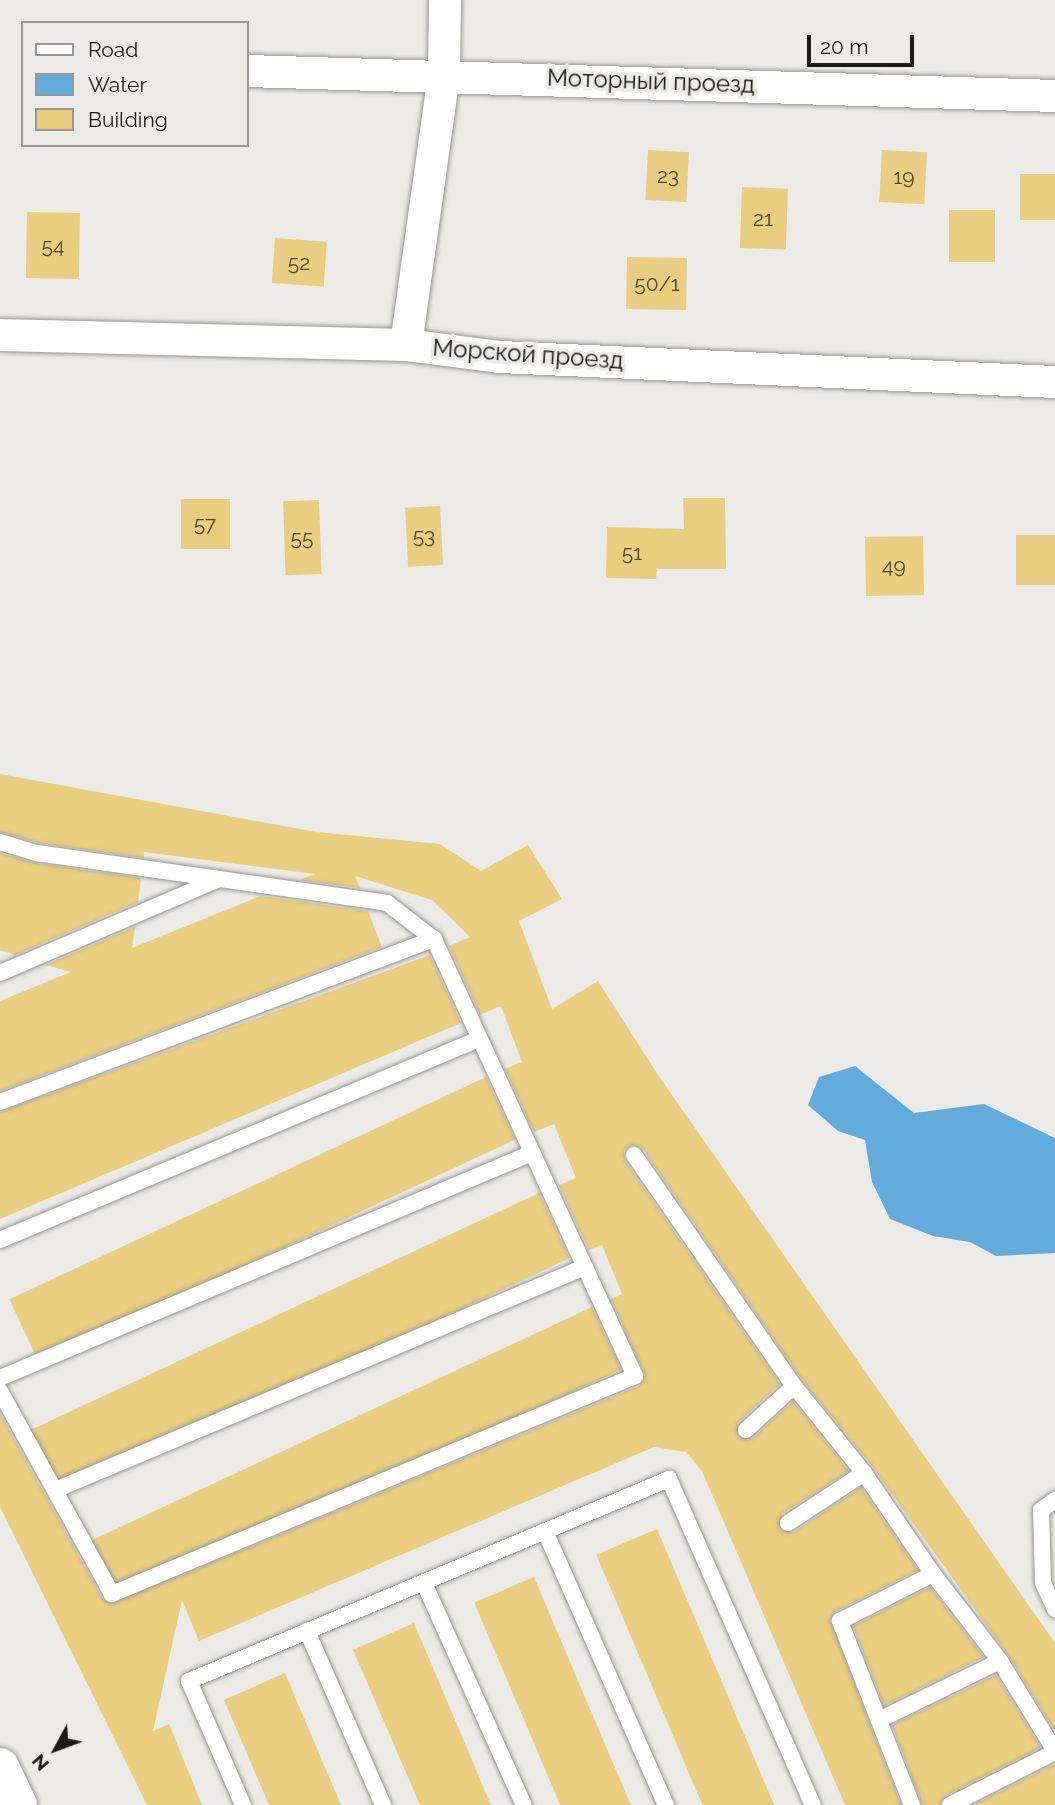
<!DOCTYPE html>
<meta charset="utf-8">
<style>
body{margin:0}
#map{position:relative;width:1055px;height:1805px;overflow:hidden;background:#ecebe7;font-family:Raleway,sans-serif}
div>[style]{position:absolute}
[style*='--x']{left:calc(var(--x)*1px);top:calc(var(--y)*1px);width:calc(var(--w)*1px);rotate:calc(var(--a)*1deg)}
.water>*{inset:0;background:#61abdd}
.building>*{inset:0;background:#eacd7e;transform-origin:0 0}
.roads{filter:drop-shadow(0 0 2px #989693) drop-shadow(0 0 2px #989693)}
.service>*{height:16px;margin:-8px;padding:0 8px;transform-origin:8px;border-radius:8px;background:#fff}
.minor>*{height:32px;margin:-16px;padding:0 16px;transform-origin:16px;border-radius:16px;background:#fff}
.secondary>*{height:38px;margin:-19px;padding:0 19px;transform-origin:19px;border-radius:19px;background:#fff}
span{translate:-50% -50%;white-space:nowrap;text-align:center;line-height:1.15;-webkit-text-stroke:7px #ecebe7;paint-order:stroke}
.number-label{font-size:21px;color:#4f4732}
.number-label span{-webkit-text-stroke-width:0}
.street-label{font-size:24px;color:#1b1a19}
.legend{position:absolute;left:21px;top:21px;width:228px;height:126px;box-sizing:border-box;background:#ecebe7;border:2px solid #989795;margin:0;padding:9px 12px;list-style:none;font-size:21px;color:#1b1a19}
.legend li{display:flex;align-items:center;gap:14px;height:35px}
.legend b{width:35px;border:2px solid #989795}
.north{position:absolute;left:21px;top:1714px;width:70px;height:70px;-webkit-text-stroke:5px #ecebe7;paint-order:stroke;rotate:229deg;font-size:19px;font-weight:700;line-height:28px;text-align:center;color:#1b1a19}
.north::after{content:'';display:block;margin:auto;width:24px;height:32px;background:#1b1a19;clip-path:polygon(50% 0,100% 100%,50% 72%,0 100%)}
.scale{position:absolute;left:807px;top:35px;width:107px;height:32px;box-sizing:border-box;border:4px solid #1b1a19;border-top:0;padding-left:9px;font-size:21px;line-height:24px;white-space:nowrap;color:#1b1a19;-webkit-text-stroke:5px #ecebe7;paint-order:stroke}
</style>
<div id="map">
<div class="water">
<div style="clip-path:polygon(855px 1066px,914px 1113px,984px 1104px,1055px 1138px,1055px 1253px,996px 1256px,970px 1242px,933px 1236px,890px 1219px,872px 1182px,865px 1140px,838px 1131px,808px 1105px,819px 1077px)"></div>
</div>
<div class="building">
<div style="left:648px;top:150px;width:41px;height:50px;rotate:3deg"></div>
<div style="left:882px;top:150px;width:45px;height:52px;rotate:3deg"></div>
<div style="left:1020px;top:174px;width:35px;height:46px"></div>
<div style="left:742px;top:187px;width:46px;height:61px;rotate:2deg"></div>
<div style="left:949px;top:210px;width:46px;height:52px"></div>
<div style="left:27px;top:212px;width:53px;height:66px;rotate:1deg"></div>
<div style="left:275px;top:238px;width:52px;height:45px;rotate:4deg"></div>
<div style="left:627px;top:257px;width:60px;height:52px;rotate:1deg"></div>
<div style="clip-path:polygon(683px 498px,725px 498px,726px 569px,657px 569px,656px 579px,606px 578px,607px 527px,684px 529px)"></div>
<div style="left:181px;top:499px;width:49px;height:50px"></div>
<div style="left:319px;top:500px;width:74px;height:36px;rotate:88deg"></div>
<div style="left:440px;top:506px;width:59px;height:35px;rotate:87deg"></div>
<div style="left:1055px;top:535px;width:50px;height:39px;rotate:90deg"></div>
<div style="left:923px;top:536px;width:59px;height:58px;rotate:89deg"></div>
<div style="clip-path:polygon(0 774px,316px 832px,440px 844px,481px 871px,528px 845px,562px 899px,519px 921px,552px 1009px,598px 981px,658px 1075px,1055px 1643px,1055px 1731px,1008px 1655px,872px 1466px,802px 1380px,643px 1149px,632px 1145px,624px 1151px,625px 1161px,780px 1384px,738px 1423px,738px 1437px,753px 1438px,793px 1401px,849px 1471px,782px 1514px,780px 1529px,794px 1532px,861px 1487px,918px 1570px,835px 1612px,830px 1620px,901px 1805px,845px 1805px,702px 1471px,686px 1452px,654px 1447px,199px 1641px,182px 1600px,153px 1731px,169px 1724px,202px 1805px,147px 1805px,0 1507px,0 1414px,103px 1599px,112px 1604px,639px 1386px,645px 1376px,611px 1299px,622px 1294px,602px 1245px,589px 1250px,559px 1185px,576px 1178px,554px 1124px,534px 1132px,505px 1069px,522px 1062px,501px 1006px,480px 1015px,449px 946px,470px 937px,432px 900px,355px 876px,360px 888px,299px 880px,315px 874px,144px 852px,144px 858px,39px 843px,0 832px)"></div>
<div style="clip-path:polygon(0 853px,36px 863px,141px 878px,138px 902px,15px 955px,0 950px)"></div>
<div style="clip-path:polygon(261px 896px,368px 911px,382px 947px,0 1091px,0 1001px,71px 972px,46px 965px,135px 927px,132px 948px)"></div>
<div style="clip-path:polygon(430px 955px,461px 1023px,0 1219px,0 1112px)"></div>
<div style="left:486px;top:1077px;width:69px;height:526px;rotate:65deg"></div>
<div style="left:539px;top:1193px;width:72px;height:561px;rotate:65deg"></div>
<div style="left:592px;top:1307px;width:69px;height:552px;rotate:65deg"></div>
<div style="left:657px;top:1529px;width:300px;height:66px;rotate:67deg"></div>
<div style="left:534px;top:1577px;width:248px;height:65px;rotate:67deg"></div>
<div style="clip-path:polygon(930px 1587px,984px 1657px,884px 1706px,853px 1626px)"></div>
<div style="clip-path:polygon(414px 1623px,491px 1805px,420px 1805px,353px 1650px)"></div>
<div style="clip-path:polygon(285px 1673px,341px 1805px,269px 1805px,224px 1700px)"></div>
<div style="clip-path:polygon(996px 1675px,1041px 1748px,945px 1796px,940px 1805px,922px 1805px,892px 1725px)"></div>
<div style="clip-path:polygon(1055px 1764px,1055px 1805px,973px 1805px)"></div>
</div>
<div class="roads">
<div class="service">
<div style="--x:0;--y:842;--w:39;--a:17"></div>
<div style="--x:37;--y:853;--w:354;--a:8.1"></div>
<div style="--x:387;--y:903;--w:59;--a:37.5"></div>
<div style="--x:434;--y:939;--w:481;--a:65.3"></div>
<div style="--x:635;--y:1376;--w:567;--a:157.37"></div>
<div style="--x:112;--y:1594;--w:232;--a:-118.9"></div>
<div style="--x:0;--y:973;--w:238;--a:-23.2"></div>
<div style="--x:0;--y:1102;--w:464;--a:-20.6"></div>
<div style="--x:634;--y:1155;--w:281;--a:55.3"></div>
<div style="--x:794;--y:1386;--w:112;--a:51.2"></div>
<div style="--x:864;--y:1473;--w:122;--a:55.7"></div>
<div style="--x:933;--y:1574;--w:110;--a:52.4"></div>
<div style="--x:1000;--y:1661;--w:105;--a:58.6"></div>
<div style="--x:0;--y:1240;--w:519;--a:-22.76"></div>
<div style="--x:0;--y:1378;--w:578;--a:-22.93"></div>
<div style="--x:746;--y:1430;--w:65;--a:-42.5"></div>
<div style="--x:55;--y:1490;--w:575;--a:-22.82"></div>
<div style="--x:1055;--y:1500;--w:17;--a:144"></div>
<div style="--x:1041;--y:1510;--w:73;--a:88.4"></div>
<div style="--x:1043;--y:1583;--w:29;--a:65"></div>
<div style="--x:788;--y:1523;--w:91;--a:-33.3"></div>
<div style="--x:545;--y:1531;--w:300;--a:66.2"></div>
<div style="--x:424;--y:1583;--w:243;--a:65.8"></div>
<div style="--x:307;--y:1631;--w:190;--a:66.4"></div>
<div style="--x:879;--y:1720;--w:135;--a:-26"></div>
<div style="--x:243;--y:1805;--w:135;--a:-113.5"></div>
<div style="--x:189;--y:1681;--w:521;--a:-22.82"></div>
<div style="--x:669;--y:1479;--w:356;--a:66.2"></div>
<div style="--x:912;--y:1805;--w:198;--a:-111.4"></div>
<div style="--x:840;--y:1621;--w:104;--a:-26.8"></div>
<div style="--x:950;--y:1805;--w:118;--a:-26.8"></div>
</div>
<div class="minor">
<div style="--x:247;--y:71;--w:808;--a:1.77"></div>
<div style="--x:0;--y:335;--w:406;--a:1.4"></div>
<div style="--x:406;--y:345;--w:95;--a:7.3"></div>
<div style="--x:500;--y:357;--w:556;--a:2.58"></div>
<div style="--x:406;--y:345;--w:274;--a:-82"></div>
<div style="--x:444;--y:74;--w:74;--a:-89.2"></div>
</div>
<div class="secondary">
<div style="--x:0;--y:1767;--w:42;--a:64.7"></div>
</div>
</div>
<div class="number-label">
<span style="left:668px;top:176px">23</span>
<span style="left:904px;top:177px">19</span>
<span style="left:763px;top:219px">21</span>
<span style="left:53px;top:246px">54</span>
<span style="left:299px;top:263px">52</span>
<span style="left:657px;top:284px">50/1</span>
<span style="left:205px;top:524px">57</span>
<span style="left:424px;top:536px">53</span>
<span style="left:302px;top:538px">55</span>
<span style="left:632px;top:553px">51</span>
<span style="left:894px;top:566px">49</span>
</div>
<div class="street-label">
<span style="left:651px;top:81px;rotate:2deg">Моторный проезд</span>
<span style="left:528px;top:354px;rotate:4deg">Морской проезд</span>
</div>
<ul class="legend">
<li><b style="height:9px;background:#fff"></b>Road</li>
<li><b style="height:19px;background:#61abdd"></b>Water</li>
<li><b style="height:19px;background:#eacd7e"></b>Building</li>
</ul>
<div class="north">N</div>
<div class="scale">20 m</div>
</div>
